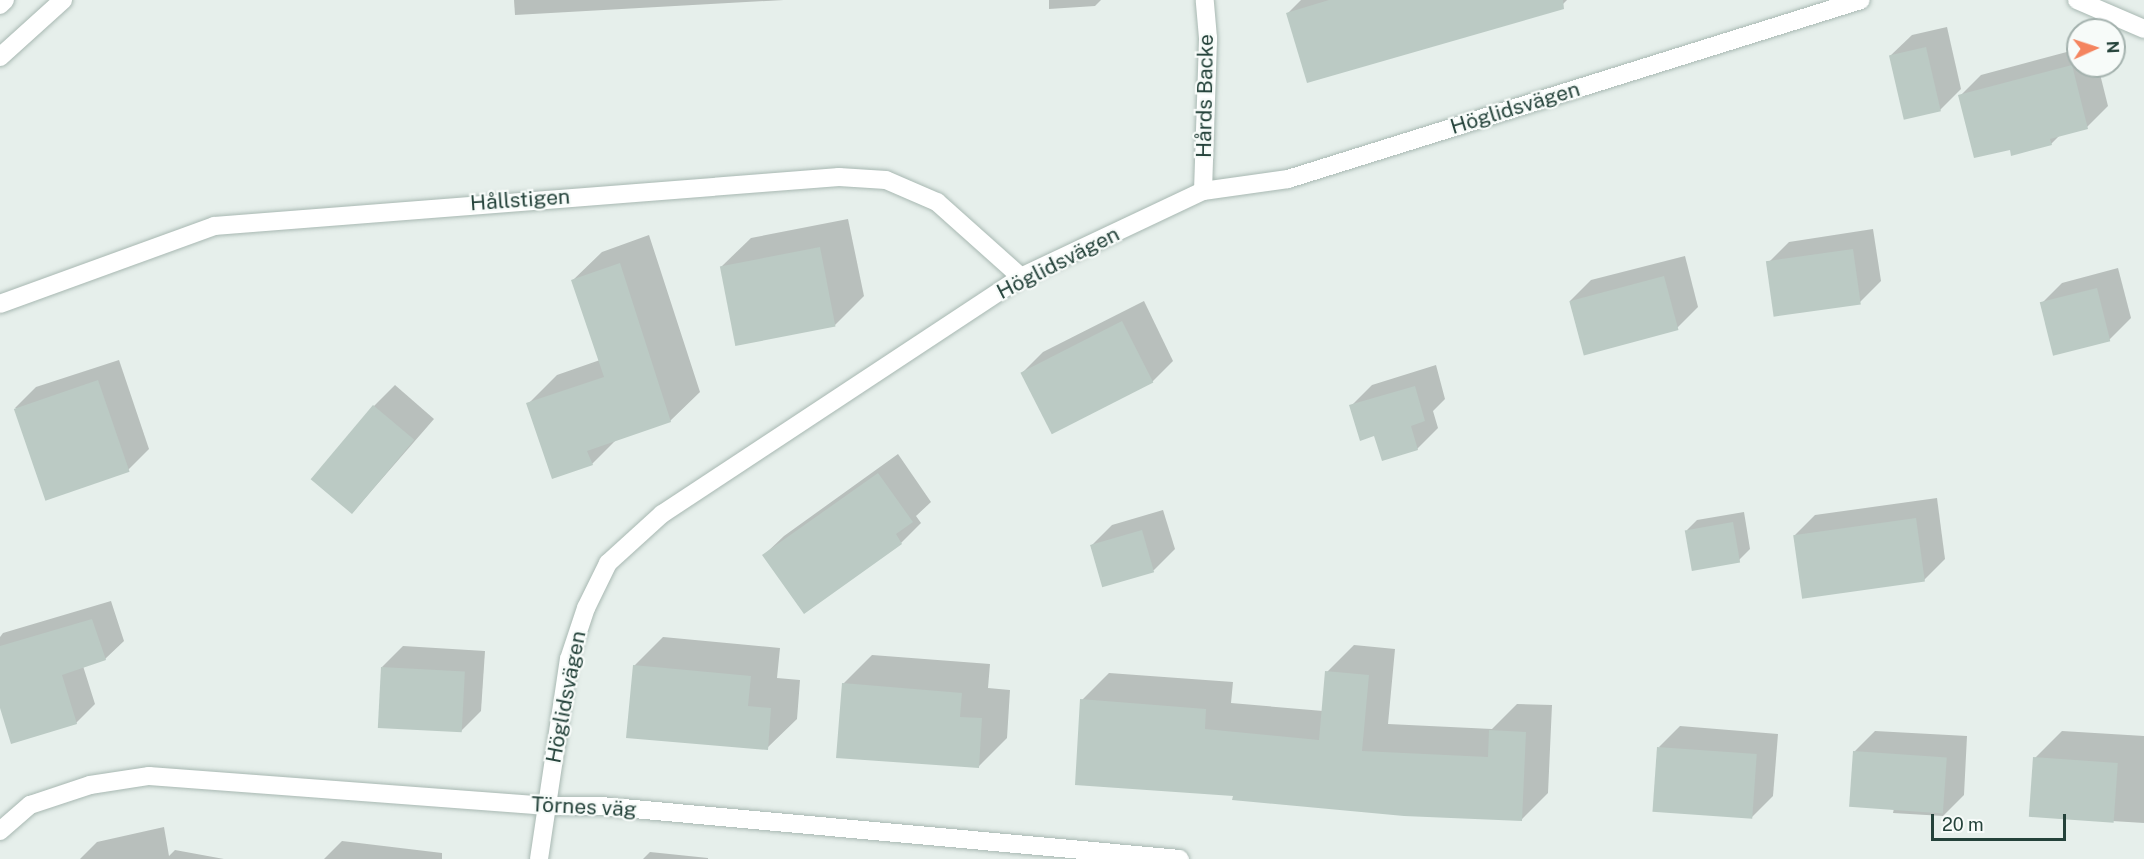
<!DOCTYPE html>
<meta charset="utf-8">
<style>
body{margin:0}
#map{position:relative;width:2144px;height:859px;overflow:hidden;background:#e6efeb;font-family:"Public Sans",sans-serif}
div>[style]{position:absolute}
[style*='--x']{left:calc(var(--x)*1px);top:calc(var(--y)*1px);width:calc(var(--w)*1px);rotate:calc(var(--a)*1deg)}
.shadow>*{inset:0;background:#0003}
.building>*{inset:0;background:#bbcac4;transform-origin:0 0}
.roads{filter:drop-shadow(0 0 2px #a8b8b2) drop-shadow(0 0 2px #a8b8b2)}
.street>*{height:18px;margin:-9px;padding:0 9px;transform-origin:9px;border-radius:9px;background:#fff}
.secondary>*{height:18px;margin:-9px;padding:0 9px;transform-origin:9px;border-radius:9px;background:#fff}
span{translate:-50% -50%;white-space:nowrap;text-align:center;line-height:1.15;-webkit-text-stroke:4.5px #f7fbf9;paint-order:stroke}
.street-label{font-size:21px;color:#24423a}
.north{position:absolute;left:2066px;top:18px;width:60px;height:60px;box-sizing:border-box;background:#f7fbf9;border:2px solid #a3b1ad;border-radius:50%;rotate:87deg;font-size:16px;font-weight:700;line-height:24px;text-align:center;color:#24423a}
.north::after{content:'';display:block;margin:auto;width:21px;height:27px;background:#f4845f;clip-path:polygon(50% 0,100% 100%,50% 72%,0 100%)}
.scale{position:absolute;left:1931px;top:814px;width:135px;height:27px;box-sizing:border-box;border:3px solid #24423a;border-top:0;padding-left:8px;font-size:18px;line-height:21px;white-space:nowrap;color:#24423a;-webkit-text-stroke:4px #f7fbf9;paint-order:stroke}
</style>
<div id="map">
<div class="shadow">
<div style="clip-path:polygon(514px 0,784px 0,515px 15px)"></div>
<div style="clip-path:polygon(1049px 0,1101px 0,1095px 6px,1049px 9px)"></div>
<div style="clip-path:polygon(1301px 0,1567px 0,1557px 10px,1287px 14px)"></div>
<div style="clip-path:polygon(1947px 27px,1961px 89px,1940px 110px,1890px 56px,1912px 35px)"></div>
<div style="clip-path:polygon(2078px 49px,2078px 66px,2098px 66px,2108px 106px,2087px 127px,2060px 135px,2051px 144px,2011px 148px,1960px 96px,1981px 75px)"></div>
<div style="clip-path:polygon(848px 219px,864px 296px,834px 326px,721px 267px,751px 238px)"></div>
<div style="clip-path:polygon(1873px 229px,1881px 281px,1860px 302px,1768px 263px,1789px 242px)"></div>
<div style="clip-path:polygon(649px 235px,700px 392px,670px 421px,617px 439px,592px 464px,528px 404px,557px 375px,600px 360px,572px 281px,602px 252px)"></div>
<div style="clip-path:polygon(1685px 256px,1698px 307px,1677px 328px,1570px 301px,1591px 280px)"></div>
<div style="clip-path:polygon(2118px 268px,2131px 318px,2110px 339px,2054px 354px,2041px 304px,2062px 283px)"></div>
<div style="clip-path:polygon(1144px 301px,1173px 361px,1152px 382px,1022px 373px,1043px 352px)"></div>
<div style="clip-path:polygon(119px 360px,149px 449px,128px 470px,15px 408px,36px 387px)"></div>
<div style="clip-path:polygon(1436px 365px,1445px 399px,1433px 411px,1438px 428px,1417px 449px,1351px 406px,1372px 385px)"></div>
<div style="clip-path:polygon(395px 385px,434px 419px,353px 512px,374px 406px)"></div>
<div style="clip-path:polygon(898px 454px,931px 502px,916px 516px,921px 523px,901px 543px,804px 612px,764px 555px,784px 536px)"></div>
<div style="clip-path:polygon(1937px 498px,1945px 559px,1924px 580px,1794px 536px,1815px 515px)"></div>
<div style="clip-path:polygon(1163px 510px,1175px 549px,1154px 570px,1104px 586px,1091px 546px,1112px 525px)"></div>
<div style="clip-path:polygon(1744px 512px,1750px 549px,1739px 560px,1687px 530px,1697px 520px)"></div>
<div style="clip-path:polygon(111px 601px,124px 641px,105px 659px,83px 666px,95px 704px,76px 723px,0 703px,0 637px,3px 633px)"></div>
<div style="clip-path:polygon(663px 637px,780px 648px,777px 678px,800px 680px,797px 719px,767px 748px,634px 666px)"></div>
<div style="clip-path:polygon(1354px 645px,1395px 649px,1388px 724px,1492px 729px,1517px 704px,1552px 705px,1548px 793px,1521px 820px,1234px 794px,1082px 700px,1109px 673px,1233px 682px,1231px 703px,1323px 711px,1327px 672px)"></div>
<div style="clip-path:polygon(403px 646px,485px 651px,481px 711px,460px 732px,382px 667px)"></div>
<div style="clip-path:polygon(872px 655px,990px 664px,988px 688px,1010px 690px,1007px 738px,978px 767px,843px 684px)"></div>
<div style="clip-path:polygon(1680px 726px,1778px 734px,1773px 796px,1752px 817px,1659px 747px)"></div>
<div style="clip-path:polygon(1875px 731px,1967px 736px,1964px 795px,1943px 816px,1893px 813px,1894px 808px,1854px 752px)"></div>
<div style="clip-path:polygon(2062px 731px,2144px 736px,2144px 823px,2031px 816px,2035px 758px)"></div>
<div style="clip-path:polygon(164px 827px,169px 856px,175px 850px,224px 859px,80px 859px,97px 842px)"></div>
<div style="clip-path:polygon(342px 841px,442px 853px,442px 859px,324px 859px)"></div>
<div style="clip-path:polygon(650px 852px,708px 858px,708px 859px,643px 859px)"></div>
</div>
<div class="building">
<div style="clip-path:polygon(1329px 0,1563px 0,1564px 9px,1307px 83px,1286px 13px)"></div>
<div style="left:1926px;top:47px;width:66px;height:38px;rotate:77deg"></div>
<div style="clip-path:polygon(2072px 65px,2088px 129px,2050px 139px,2052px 145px,2011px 156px,2010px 150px,1974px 158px,1958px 95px)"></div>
<div style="left:820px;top:247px;width:81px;height:102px;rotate:79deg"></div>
<div style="left:1853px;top:249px;width:56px;height:88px;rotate:82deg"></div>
<div style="clip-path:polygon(620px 263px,671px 422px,587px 451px,593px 465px,552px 479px,526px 403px,604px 377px,571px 280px)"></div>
<div style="left:1664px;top:276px;width:56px;height:98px;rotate:75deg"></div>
<div style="left:2097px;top:288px;width:55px;height:59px;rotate:76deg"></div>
<div style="left:1122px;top:321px;width:69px;height:114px;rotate:63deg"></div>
<div style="left:98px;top:380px;width:97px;height:89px;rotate:71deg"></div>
<div style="clip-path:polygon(1415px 386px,1425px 421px,1411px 426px,1418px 450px,1382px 461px,1374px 436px,1360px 441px,1349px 405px)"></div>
<div style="left:373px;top:405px;width:54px;height:97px;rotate:40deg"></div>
<div style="clip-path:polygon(878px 473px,913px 522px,896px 534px,902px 544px,804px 614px,762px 555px)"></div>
<div style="left:1916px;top:518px;width:64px;height:124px;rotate:82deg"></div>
<div style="left:1733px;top:522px;width:41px;height:49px;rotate:80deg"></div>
<div style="left:1142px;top:530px;width:44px;height:54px;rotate:74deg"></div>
<div style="clip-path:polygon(92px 619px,106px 660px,62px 675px,77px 724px,11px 744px,0 708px,0 646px)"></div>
<div style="clip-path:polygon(633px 665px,751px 676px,748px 706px,771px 708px,768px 750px,626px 738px)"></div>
<div style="left:381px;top:667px;width:84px;height:61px;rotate:3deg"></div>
<div style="clip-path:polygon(1325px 671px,1369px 675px,1362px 751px,1488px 757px,1489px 730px,1526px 732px,1522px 821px,1404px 816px,1232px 800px,1233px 796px,1075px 785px,1080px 699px,1206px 709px,1205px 729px,1319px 740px)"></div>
<div style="clip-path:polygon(842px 683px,962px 693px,960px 717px,982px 718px,979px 768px,836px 758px)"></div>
<div style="left:1657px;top:747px;width:100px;height:65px;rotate:4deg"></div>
<div style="left:1853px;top:751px;width:94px;height:56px;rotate:4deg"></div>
<div style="left:2033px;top:757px;width:85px;height:60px;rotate:4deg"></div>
</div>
<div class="roads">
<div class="street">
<div style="--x:2077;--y:0;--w:73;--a:23.4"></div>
<div style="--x:1203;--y:191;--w:153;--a:-88.1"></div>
<div style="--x:1208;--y:38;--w:38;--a:-95"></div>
<div style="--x:0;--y:304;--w:228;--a:-20"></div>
<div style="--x:214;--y:226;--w:627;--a:-4.48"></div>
<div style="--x:839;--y:177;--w:47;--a:3.7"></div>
<div style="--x:886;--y:180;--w:56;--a:23.3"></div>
<div style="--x:937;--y:202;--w:113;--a:41.8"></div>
<div style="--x:0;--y:831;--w:40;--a:-41"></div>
<div style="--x:30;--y:805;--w:63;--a:-18.4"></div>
<div style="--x:90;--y:785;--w:60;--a:-8.7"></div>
<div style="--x:149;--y:776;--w:397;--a:4.3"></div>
<div style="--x:545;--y:806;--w:56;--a:0"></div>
<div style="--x:601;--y:806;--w:581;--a:5.23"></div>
<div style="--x:539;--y:859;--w:202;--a:-81.5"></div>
<div style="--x:569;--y:659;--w:54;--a:-71.6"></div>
<div style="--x:586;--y:608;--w:50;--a:-63.9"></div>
<div style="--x:608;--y:563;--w:73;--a:-42.2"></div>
<div style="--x:662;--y:514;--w:430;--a:-33.4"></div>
<div style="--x:1021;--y:277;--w:201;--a:-25.3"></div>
<div style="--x:1203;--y:191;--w:86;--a:-8"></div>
<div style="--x:1288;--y:179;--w:600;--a:-17.35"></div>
</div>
<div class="secondary">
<div style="--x:0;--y:5;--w:7;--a:-45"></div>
<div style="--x:0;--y:57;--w:85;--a:-42.1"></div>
</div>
</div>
<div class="street-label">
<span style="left:1205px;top:96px;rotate:-89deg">Hårds Backe</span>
<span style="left:1515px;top:108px;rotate:-17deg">Höglidsvägen</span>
<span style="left:520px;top:200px;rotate:-4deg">Hållstigen</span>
<span style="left:1058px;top:263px;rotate:-27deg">Höglidsvägen</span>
<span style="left:566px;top:697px;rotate:-79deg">Höglidsvägen</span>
<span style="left:584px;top:807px;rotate:3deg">Törnes väg</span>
</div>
<div class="north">N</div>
<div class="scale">20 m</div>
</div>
